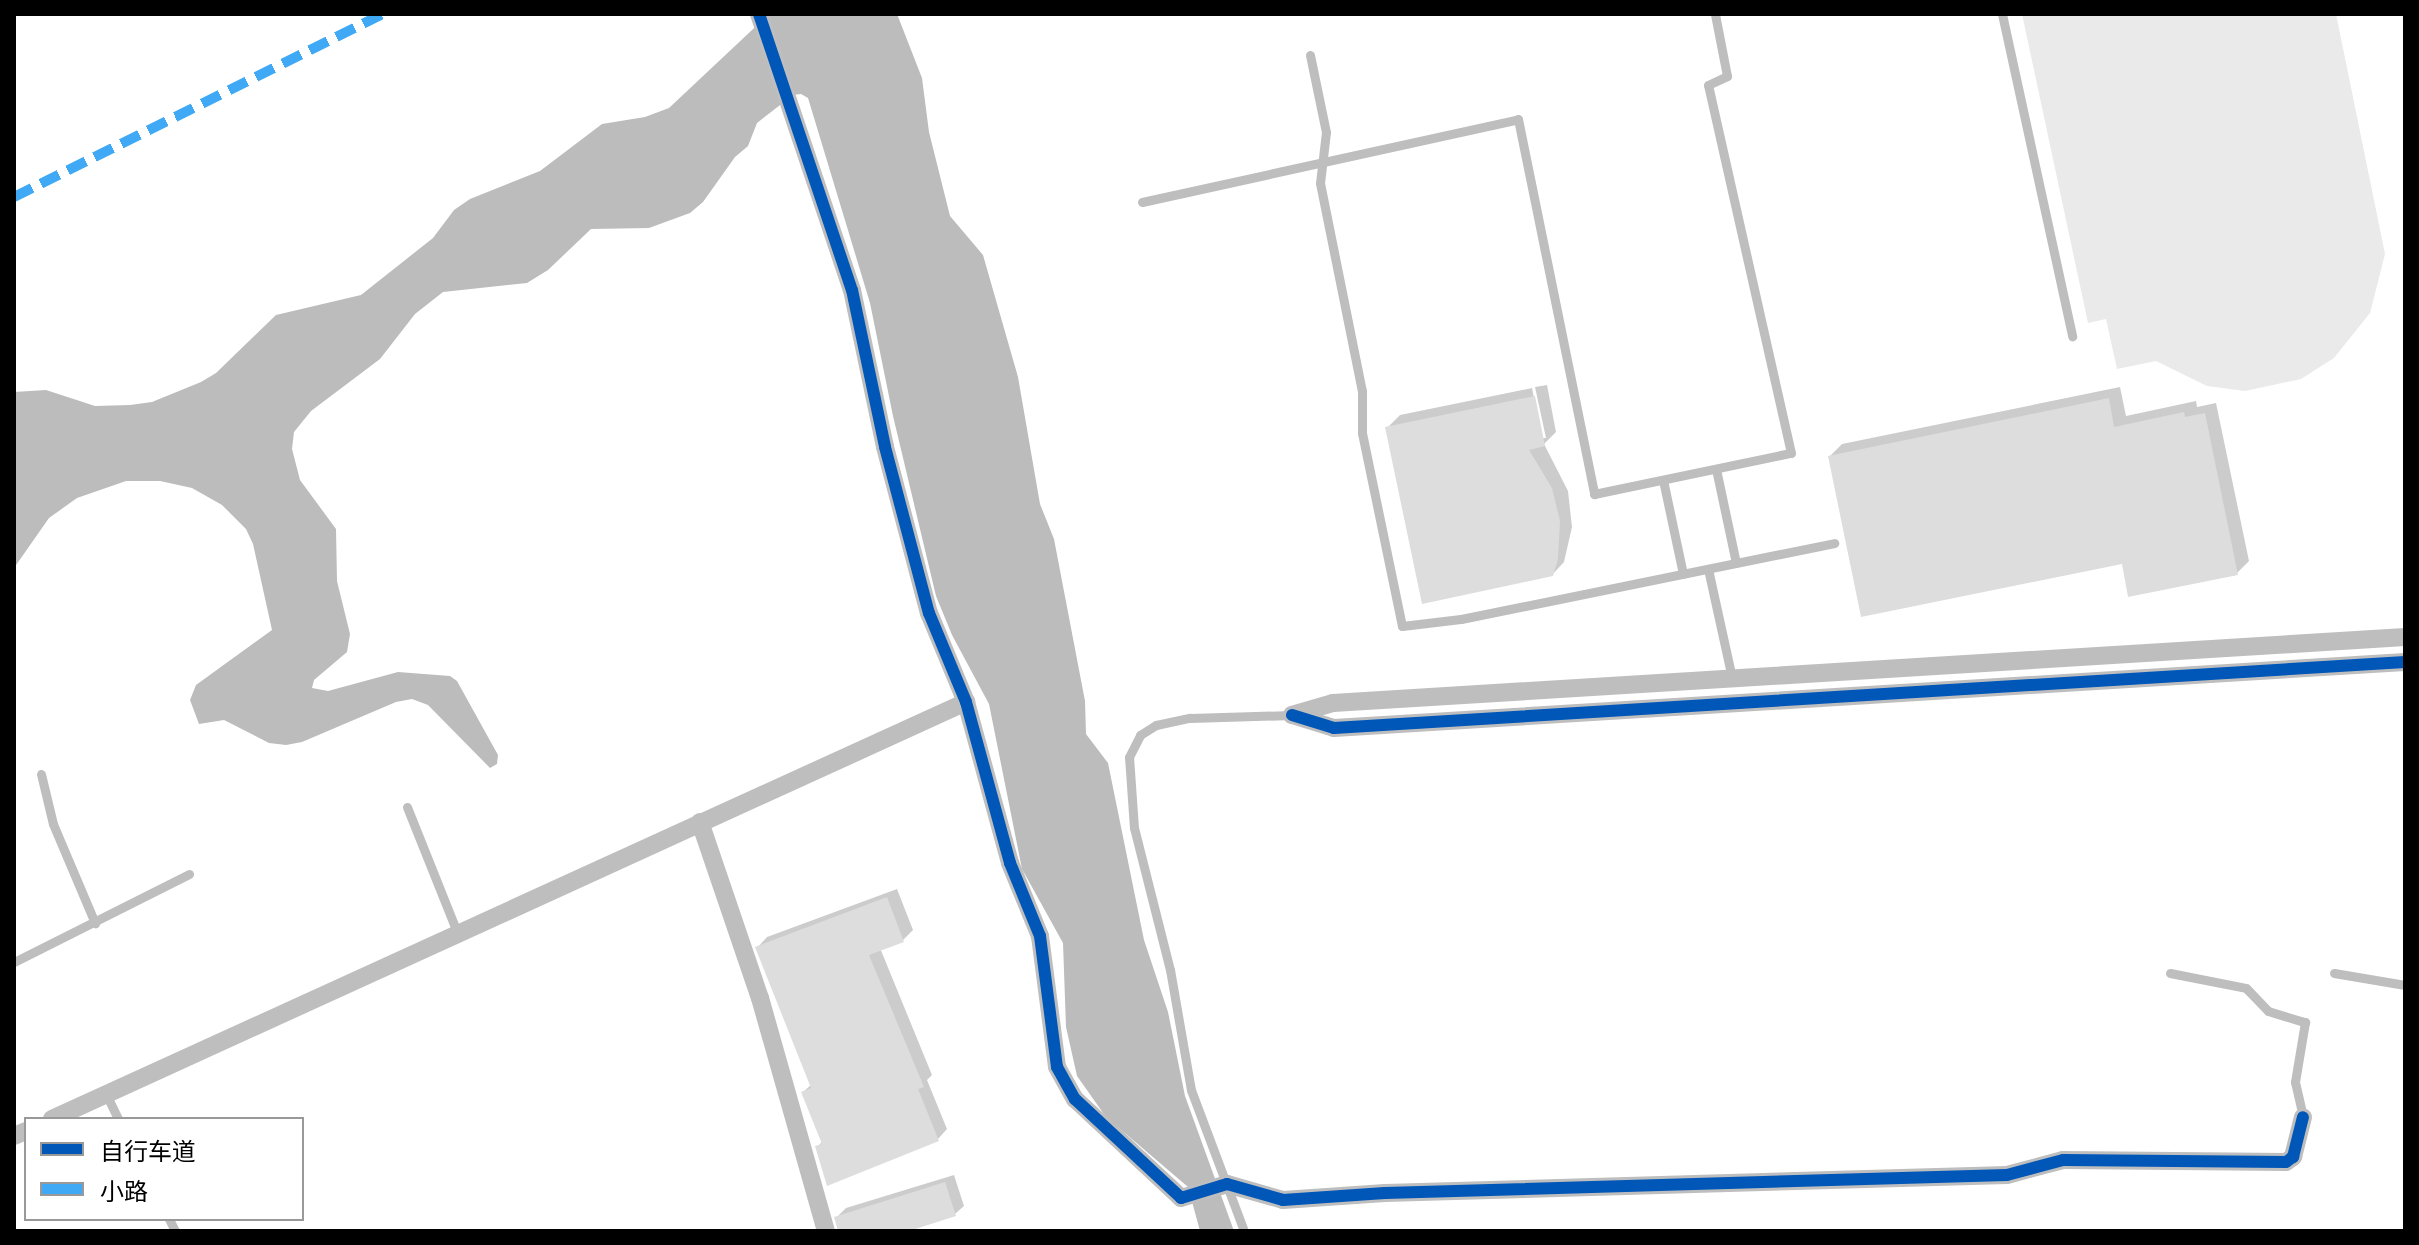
<!DOCTYPE html>
<meta charset="utf-8">
<style>
body{margin:0}
#map{position:relative;width:2419px;height:1245px;overflow:hidden;background:#fff;font-family:Helvetica,"Noto Sans SC",sans-serif}
div>[style]{position:absolute}
[style*='--x']{left:calc(var(--x)*1px);top:calc(var(--y)*1px);width:calc(var(--w)*1px);rotate:calc(var(--a)*1deg)}
.green>*{inset:0;background:#eaeaea}
.water>*{inset:0;background:#bcbcbc}
.shadow>*{inset:0;background:#0003}
.building>*{inset:0;background:#ddd}
.lane>*{height:9px;margin:-4.5px;padding:0 4.5px;transform-origin:4.5px;border-radius:4.5px;background:#bebebe}
.street>*{height:18px;margin:-9px;padding:0 9px;transform-origin:9px;border-radius:9px;background:#bebebe}
.quiet>*{height:10px;margin-top:-5px;transform-origin:0;background:repeating-linear-gradient(90deg,#3fa9f5 0 20px,transparent 0 30px)}
.cycleway>*{height:12px;margin:-6px;padding:0 6px;transform-origin:6px;border-radius:6px;background:#0057b8}
span{translate:-50% -50%;white-space:nowrap;text-align:center;line-height:1.15;-webkit-text-stroke:8px #fff;paint-order:stroke}
.frame{position:absolute;inset:0;border:16px solid #000;pointer-events:none}
.legend{position:absolute;left:24px;top:1117px;width:280px;height:104px;box-sizing:border-box;background:#fff;border:2px solid #999;margin:0;padding:10px 14px;list-style:none;font-size:24px;color:#000}
.legend li{display:flex;align-items:center;gap:16px;height:40px}
.legend b{width:40px;border:2px solid #999}
</style>
<div id="map">
<div class="green">
<div style="clip-path:polygon(2022px 14px,2336px 14px,2385px 254px,2370px 313px,2334px 358px,2301px 379px,2245px 391px,2207px 386px,2156px 361px,2117px 369px,2106px 319px,2088px 323px)"></div>
</div>
<div class="water">
<div style="clip-path:polygon(769px 14px,897px 14px,922px 78px,929px 132px,950px 216px,983px 255px,1018px 377px,1040px 504px,1054px 539px,1085px 701px,1086px 734px,1108px 763px,1144px 940px,1168px 1012px,1185px 1096px,1234px 1231px,1200px 1231px,1188px 1187px,1106px 1117px,1077px 1076px,1066px 1027px,1063px 943px,1022px 869px,989px 704px,952px 635px,936px 596px,893px 416px,870px 303px,808px 98px,801px 94px,793px 95px,757px 123px,748px 146px,735px 157px,703px 202px,690px 213px,649px 228px,591px 229px,548px 270px,527px 283px,443px 292px,415px 314px,380px 359px,311px 411px,294px 432px,292px 449px,300px 480px,336px 529px,337px 581px,350px 634px,347px 652px,314px 680px,312px 688px,328px 691px,398px 672px,450px 676px,457px 681px,498px 755px,497px 764px,490px 768px,428px 705px,412px 699px,396px 702px,302px 742px,286px 745px,269px 743px,224px 720px,199px 724px,190px 700px,196px 685px,272px 630px,253px 544px,246px 529px,222px 505px,192px 488px,160px 481px,126px 481px,77px 498px,49px 518px,14px 568px,14px 392px,46px 390px,95px 406px,130px 405px,152px 402px,201px 382px,216px 373px,276px 315px,361px 295px,433px 238px,454px 210px,470px 199px,540px 171px,602px 124px,645px 117px,669px 108px)"></div>
</div>
<div class="shadow">
<div style="clip-path:polygon(1547px 385px,1556px 432px,1544px 444px,1568px 491px,1572px 527px,1564px 562px,1552px 575px,1388px 427px,1400px 415px,1532px 388px,1542px 438px,1546px 438px,1535px 387px)"></div>
<div style="clip-path:polygon(2120px 387px,2126px 416px,2196px 401px,2197px 407px,2216px 403px,2249px 561px,2237px 573px,2123px 562px,1830px 456px,1842px 444px)"></div>
<div style="clip-path:polygon(897px 889px,913px 930px,903px 940px,880px 948px,932px 1075px,927px 1080px,947px 1129px,938px 1139px,817px 1147px,823px 1141px,803px 1092px,812px 1084px,758px 947px,767px 937px)"></div>
<div style="clip-path:polygon(954px 1175px,964px 1206px,955px 1214px,902px 1231px,841px 1231px,837px 1217px,846px 1208px)"></div>
</div>
<div class="building">
<div style="clip-path:polygon(1535px 396px,1545px 446px,1529px 450px,1552px 488px,1560px 521px,1558px 559px,1553px 576px,1422px 604px,1385px 427px)"></div>
<div style="clip-path:polygon(2109px 398px,2114px 427px,2184px 412px,2185px 417px,2205px 413px,2238px 575px,2128px 597px,2122px 564px,1861px 617px,1828px 456px)"></div>
<div style="clip-path:polygon(887px 897px,904px 942px,869px 955px,924px 1087px,918px 1089px,939px 1141px,827px 1186px,815px 1146px,822px 1144px,801px 1092px,811px 1088px,755px 947px)"></div>
<div style="clip-path:polygon(945px 1182px,956px 1216px,909px 1231px,838px 1231px,834px 1217px)"></div>
</div>
<div class="lane">
<div style="--x:2002;--y:14;--w:330;--a:77.7"></div>
<div style="--x:1310;--y:55;--w:79;--a:78.3"></div>
<div style="--x:1326;--y:132;--w:51;--a:96.7"></div>
<div style="--x:1320;--y:183;--w:212;--a:78.6"></div>
<div style="--x:1362;--y:391;--w:42;--a:90"></div>
<div style="--x:1362;--y:433;--w:197;--a:78.3"></div>
<div style="--x:1402;--y:626;--w:59;--a:-6.8"></div>
<div style="--x:1461;--y:619;--w:381;--a:-11.5"></div>
<div style="--x:1142;--y:202;--w:385;--a:-12.4"></div>
<div style="--x:1518;--y:119;--w:383;--a:78.5"></div>
<div style="--x:1594;--y:494;--w:201;--a:-11.8"></div>
<div style="--x:1791;--y:453;--w:377;--a:-102.7"></div>
<div style="--x:1708;--y:85;--w:21;--a:-25"></div>
<div style="--x:1727;--y:76;--w:63;--a:-101"></div>
<div style="--x:1716;--y:469;--w:96;--a:78"></div>
<div style="--x:1663;--y:480;--w:96;--a:78"></div>
<div style="--x:1708;--y:569;--w:112;--a:77.6"></div>
<div style="--x:41;--y:774;--w:51;--a:76.5"></div>
<div style="--x:53;--y:824;--w:108;--a:67"></div>
<div style="--x:407;--y:807;--w:135;--a:68.2"></div>
<div style="--x:14;--y:962;--w:196;--a:-26.7"></div>
<div style="--x:2170;--y:973;--w:77;--a:11.2"></div>
<div style="--x:2246;--y:988;--w:32;--a:46"></div>
<div style="--x:2268;--y:1011;--w:39;--a:17"></div>
<div style="--x:2305;--y:1022;--w:61;--a:99.5"></div>
<div style="--x:2295;--y:1082;--w:36;--a:77"></div>
<div style="--x:2334;--y:973;--w:72;--a:9.6"></div>
<div style="--x:106;--y:1094;--w:28;--a:64"></div>
<div style="--x:169;--y:1219;--w:13;--a:63"></div>
<div style="--x:1244;--y:1231;--w:151;--a:-110.6"></div>
<div style="--x:1191;--y:1090;--w:122;--a:-99.9"></div>
<div style="--x:1170;--y:970;--w:146;--a:-104.2"></div>
<div style="--x:1134;--y:828;--w:71;--a:-94"></div>
<div style="--x:1129;--y:757;--w:25;--a:-63"></div>
<div style="--x:1140;--y:735;--w:19;--a:-32"></div>
<div style="--x:1156;--y:725;--w:35;--a:-12"></div>
<div style="--x:1190;--y:718;--w:102;--a:-1.7"></div>
</div>
<div class="street">
<div style="--x:759;--y:14;--w:291;--a:71.4"></div>
<div style="--x:852;--y:290;--w:160;--a:78.1"></div>
<div style="--x:885;--y:447;--w:172;--a:75.2"></div>
<div style="--x:929;--y:613;--w:96;--a:67.4"></div>
<div style="--x:966;--y:702;--w:167;--a:74.7"></div>
<div style="--x:1010;--y:863;--w:79;--a:67.7"></div>
<div style="--x:1040;--y:936;--w:132;--a:82.6"></div>
<div style="--x:1057;--y:1067;--w:37;--a:61"></div>
<div style="--x:1075;--y:1099;--w:145;--a:43"></div>
<div style="--x:1181;--y:1198;--w:48;--a:-16.9"></div>
<div style="--x:1227;--y:1184;--w:58;--a:15.9"></div>
<div style="--x:1283;--y:1200;--w:102;--a:-3.9"></div>
<div style="--x:1385;--y:1193;--w:622;--a:-1.66"></div>
<div style="--x:2007;--y:1175;--w:58;--a:-15"></div>
<div style="--x:2063;--y:1160;--w:223;--a:0.5"></div>
<div style="--x:2286;--y:1162;--w:9;--a:-36"></div>
<div style="--x:2293;--y:1157;--w:41;--a:-76"></div>
<div style="--x:1292;--y:715;--w:44;--a:17.2"></div>
<div style="--x:1334;--y:728;--w:1073;--a:-3.53"></div>
<div style="--x:1292;--y:715;--w:43;--a:-16.3"></div>
<div style="--x:1333;--y:703;--w:1074;--a:-3.52"></div>
<div style="--x:700;--y:822;--w:186;--a:71.2"></div>
<div style="--x:760;--y:998;--w:242;--a:74.2"></div>
<div style="--x:52;--y:1119;--w:1005;--a:-24.52"></div>
<div style="--x:14;--y:1136;--w:13;--a:-23"></div>
</div>
<div class="quiet">
<div style="--x:14;--y:197;--w:412;--a:-26.4"></div>
</div>
<div class="cycleway">
<div style="--x:759;--y:14;--w:291;--a:71.4"></div>
<div style="--x:852;--y:290;--w:160;--a:78.1"></div>
<div style="--x:885;--y:447;--w:172;--a:75.2"></div>
<div style="--x:929;--y:613;--w:96;--a:67.4"></div>
<div style="--x:966;--y:702;--w:167;--a:74.7"></div>
<div style="--x:1010;--y:863;--w:79;--a:67.7"></div>
<div style="--x:1040;--y:936;--w:132;--a:82.6"></div>
<div style="--x:1057;--y:1067;--w:37;--a:61"></div>
<div style="--x:1075;--y:1099;--w:145;--a:43"></div>
<div style="--x:1181;--y:1198;--w:48;--a:-16.9"></div>
<div style="--x:1227;--y:1184;--w:58;--a:15.9"></div>
<div style="--x:1283;--y:1200;--w:102;--a:-3.9"></div>
<div style="--x:1385;--y:1193;--w:622;--a:-1.66"></div>
<div style="--x:2007;--y:1175;--w:58;--a:-15"></div>
<div style="--x:2063;--y:1160;--w:223;--a:0.5"></div>
<div style="--x:2286;--y:1162;--w:9;--a:-36"></div>
<div style="--x:2293;--y:1157;--w:41;--a:-76"></div>
<div style="--x:1292;--y:715;--w:44;--a:17.2"></div>
<div style="--x:1334;--y:728;--w:1073;--a:-3.53"></div>
</div>
<div class="frame"></div>
<ul class="legend">
<li><b style="height:10px;background:#0057b8"></b>自行车道</li>
<li><b style="height:10px;background:#3fa9f5"></b>小路</li>
</ul>
</div>
